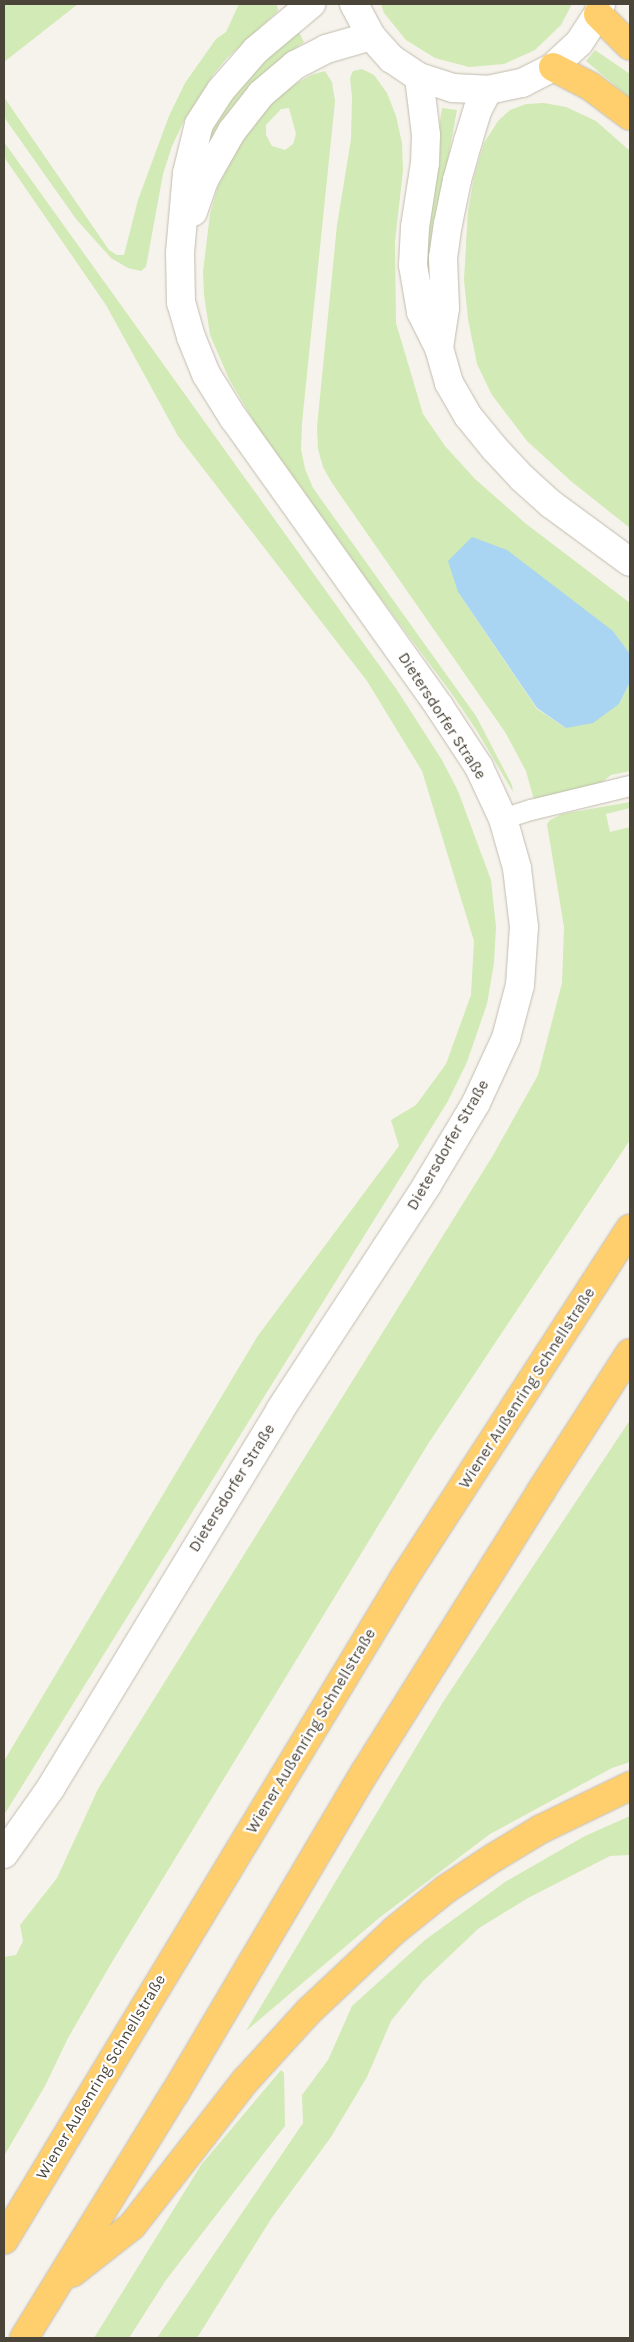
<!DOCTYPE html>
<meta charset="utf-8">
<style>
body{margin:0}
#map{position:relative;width:634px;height:2342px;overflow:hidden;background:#f6f3ec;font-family:Karla,sans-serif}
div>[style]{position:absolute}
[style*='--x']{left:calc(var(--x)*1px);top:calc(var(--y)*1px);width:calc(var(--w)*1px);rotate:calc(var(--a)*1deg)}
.green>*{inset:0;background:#d2eab5}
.water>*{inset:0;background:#a9d4f2}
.roads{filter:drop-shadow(0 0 1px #c2bbae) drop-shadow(0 0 1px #c2bbae)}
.service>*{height:20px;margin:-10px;padding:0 10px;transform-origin:10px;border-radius:10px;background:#fff}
.tertiary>*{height:28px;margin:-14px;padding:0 14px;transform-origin:14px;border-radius:14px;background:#fff}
.motorway>*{height:28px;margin:-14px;padding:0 14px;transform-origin:14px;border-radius:14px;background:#ffcf6e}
span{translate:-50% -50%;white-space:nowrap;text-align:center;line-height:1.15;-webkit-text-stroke:4.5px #fff;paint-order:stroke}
.street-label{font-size:16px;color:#4b4439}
.frame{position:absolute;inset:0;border:5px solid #4b4439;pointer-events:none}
</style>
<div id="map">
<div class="green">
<div style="clip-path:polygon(4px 4px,78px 4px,4px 62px)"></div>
<div style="clip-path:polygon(239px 4px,277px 4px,278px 11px,227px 58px,213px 75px,185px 119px,172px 146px,163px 174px,146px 267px,141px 271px,128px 268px,111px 258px,76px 219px,4px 117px,4px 97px,109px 250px,117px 255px,124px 255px,138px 200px,169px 116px,185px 83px,216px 39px,226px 32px)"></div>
<div style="clip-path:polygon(381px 4px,572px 4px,561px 25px,535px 50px,504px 64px,469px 67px,435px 58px,406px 40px,384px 13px)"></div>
<div style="clip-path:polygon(298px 30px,304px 42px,282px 58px,264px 75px,199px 161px,207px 136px,219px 113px,262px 59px)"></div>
<div style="clip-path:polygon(595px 50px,630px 74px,630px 98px,586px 61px)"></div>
<div style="clip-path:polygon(362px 69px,374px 75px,387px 93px,396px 116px,402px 143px,403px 170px,395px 242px,396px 323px,423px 414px,445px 446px,475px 479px,525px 523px,630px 603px,630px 654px,613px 631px,458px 592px,537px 709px,566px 728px,619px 704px,630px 682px,630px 771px,611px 775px,597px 786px,534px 800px,526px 771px,505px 732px,332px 483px,323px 467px,318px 449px,317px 427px,337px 225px,351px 139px,352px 97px,350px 78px,353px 71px)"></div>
<div style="clip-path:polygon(evenodd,325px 71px,332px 82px,335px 101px,302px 423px,301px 449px,305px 469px,313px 488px,476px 716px,512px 785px,513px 792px,477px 731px,452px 694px,370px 584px,256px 425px,229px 379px,210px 335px,204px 295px,203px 272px,210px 214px,218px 186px,248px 129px,259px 114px,285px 90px,311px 75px,325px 71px,289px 108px,296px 134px,293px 144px,285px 150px,272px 146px,266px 135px,266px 125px,281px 109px,289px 108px)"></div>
<div style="clip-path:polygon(544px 103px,566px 107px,596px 121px,630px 151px,630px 528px,572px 482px,527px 441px,492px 395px,477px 364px,468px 319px,464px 280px,468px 211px,474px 177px,484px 143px,498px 121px,510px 110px,526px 104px)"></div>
<div style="clip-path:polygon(442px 108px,457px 110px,431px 251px,430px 309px,425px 240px,436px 147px)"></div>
<div style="clip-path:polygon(4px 142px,397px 690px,442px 760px,458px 791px,491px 880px,496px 927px,494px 963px,487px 1004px,467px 1062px,448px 1101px,4px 1815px,4px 1761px,257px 1337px,399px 1146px,391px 1120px,416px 1105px,446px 1064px,471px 995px,474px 941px,422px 771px,367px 681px,178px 436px,106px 305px,4px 157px)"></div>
<div style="clip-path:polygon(630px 802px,630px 808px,606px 814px,610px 832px,630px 827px,630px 1140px,428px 1444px,115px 1957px,68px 2038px,45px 2086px,4px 2156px,4px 1957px,16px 1955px,23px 1941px,20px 1925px,57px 1878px,98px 1789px,492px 1157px,538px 1075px,562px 983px,564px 927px,547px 824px,550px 820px,562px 814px)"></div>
<div style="clip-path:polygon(630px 1420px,630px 1762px,612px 1768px,490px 1834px,379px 1918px,246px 2031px,443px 1702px)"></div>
<div style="clip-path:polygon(630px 1816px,630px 1855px,610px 1856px,528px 1898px,479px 1928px,423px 1981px,391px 2021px,367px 2077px,331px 2137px,271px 2219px,197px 2338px,157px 2338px,303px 2123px,302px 2095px,328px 2060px,352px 2006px,425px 1940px,505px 1882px,585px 1836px)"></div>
<div style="clip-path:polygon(281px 2070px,284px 2073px,285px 2126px,166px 2280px,129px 2338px,94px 2338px,201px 2165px)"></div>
</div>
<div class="water">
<div style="clip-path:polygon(472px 537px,507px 550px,613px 631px,630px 654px,630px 682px,619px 704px,593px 723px,566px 728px,537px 708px,458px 592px,448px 561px)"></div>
</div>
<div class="roads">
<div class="service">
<div style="--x:503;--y:819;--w:29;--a:-18"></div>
<div style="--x:531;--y:810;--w:102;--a:-13.6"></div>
</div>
<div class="tertiary">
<div style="--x:354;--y:4;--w:36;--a:62"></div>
<div style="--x:371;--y:36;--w:31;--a:48"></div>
<div style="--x:392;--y:59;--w:32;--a:34"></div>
<div style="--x:419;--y:77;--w:36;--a:18"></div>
<div style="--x:453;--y:88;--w:35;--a:3"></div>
<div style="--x:488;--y:90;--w:35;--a:-12"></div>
<div style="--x:522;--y:83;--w:35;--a:-27"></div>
<div style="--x:553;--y:67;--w:35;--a:-43"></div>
<div style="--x:579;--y:43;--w:35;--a:-57"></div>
<div style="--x:598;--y:14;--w:10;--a:-73"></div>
<div style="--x:419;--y:77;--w:58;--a:83.1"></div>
<div style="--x:426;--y:135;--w:28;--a:92"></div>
<div style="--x:425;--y:163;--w:65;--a:98.9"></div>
<div style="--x:415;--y:227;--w:38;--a:93"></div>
<div style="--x:413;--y:265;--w:48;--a:80.3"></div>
<div style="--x:421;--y:312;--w:40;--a:63.4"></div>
<div style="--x:439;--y:348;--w:36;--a:74"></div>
<div style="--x:449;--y:383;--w:38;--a:60"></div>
<div style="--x:468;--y:416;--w:43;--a:50.7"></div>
<div style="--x:495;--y:449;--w:40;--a:47"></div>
<div style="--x:522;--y:478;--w:39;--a:42"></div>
<div style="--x:551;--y:504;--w:98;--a:36.3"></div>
<div style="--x:193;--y:212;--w:34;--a:-71"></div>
<div style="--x:204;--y:180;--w:56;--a:-60.3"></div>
<div style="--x:232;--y:131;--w:47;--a:-51.9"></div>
<div style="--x:261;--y:94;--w:45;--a:-40.5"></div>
<div style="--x:295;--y:65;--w:35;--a:-27"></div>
<div style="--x:326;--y:49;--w:47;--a:-16.1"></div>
<div style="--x:439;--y:348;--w:40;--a:-81.5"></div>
<div style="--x:445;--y:308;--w:50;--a:-92.3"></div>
<div style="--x:443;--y:258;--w:34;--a:-82"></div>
<div style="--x:448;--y:224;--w:45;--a:-78.4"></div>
<div style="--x:457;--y:180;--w:41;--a:-74.2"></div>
<div style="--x:468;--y:141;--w:34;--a:-73"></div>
<div style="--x:478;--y:109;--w:21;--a:-62"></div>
<div style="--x:4;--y:1854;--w:80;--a:-54.7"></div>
<div style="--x:50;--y:1789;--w:443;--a:-58.7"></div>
<div style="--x:280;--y:1410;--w:269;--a:-56.8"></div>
<div style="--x:427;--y:1185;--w:96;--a:-59.1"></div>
<div style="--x:476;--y:1103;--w:72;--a:-65.2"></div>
<div style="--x:506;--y:1038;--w:55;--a:-75.2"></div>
<div style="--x:520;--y:985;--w:58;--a:-86.1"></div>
<div style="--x:524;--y:927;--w:59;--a:-96.8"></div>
<div style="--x:517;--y:868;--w:51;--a:-105.9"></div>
<div style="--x:503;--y:819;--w:57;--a:-114.8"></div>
<div style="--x:479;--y:767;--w:73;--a:-123.3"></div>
<div style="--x:439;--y:706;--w:353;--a:-125.5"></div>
<div style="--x:234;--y:419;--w:53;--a:-121.9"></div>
<div style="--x:206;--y:374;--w:40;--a:-112"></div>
<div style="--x:191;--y:337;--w:35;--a:-106"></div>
<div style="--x:181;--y:303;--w:50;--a:-91.1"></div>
<div style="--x:180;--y:253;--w:80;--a:-85"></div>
<div style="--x:187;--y:173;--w:50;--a:-76.2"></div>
<div style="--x:199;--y:124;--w:40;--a:-57.1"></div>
<div style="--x:221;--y:90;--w:53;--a:-48.8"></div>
<div style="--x:256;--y:50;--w:72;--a:-39.9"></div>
</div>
<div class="motorway">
<div style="--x:598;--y:14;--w:45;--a:45"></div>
<div style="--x:553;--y:67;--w:42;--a:27.2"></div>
<div style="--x:590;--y:86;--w:50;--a:36.9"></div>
<div style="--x:4;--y:2240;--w:773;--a:-58.86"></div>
<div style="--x:404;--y:1578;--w:416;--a:-57.1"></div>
<div style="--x:72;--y:2273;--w:76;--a:-38.1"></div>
<div style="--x:132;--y:2226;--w:184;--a:-52.1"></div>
<div style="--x:245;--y:2081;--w:95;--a:-47.6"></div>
<div style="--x:309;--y:2011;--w:118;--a:-43.3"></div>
<div style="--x:395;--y:1930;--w:65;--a:-38.8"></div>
<div style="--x:446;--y:1889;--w:56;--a:-33.4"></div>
<div style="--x:493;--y:1858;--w:56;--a:-31.1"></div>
<div style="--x:541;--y:1829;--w:99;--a:-25.8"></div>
<div style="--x:24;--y:2338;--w:288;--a:-58.4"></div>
<div style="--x:175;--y:2093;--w:373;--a:-59.4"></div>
<div style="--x:365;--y:1772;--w:332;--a:-57.9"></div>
<div style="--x:541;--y:1491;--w:164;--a:-57.2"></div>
</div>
</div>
<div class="street-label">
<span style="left:442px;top:716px;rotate:57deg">Dietersdorfer Straße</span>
<span style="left:448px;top:1145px;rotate:-60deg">Dietersdorfer Straße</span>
<span style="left:527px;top:1388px;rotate:-57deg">Wiener Außenring Schnellstraße</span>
<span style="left:232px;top:1488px;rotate:-58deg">Dietersdorfer Straße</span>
<span style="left:311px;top:1731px;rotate:-59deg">Wiener Außenring Schnellstraße</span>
<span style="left:101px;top:2077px;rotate:-59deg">Wiener Außenring Schnellstraße</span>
</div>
<div class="frame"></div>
</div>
